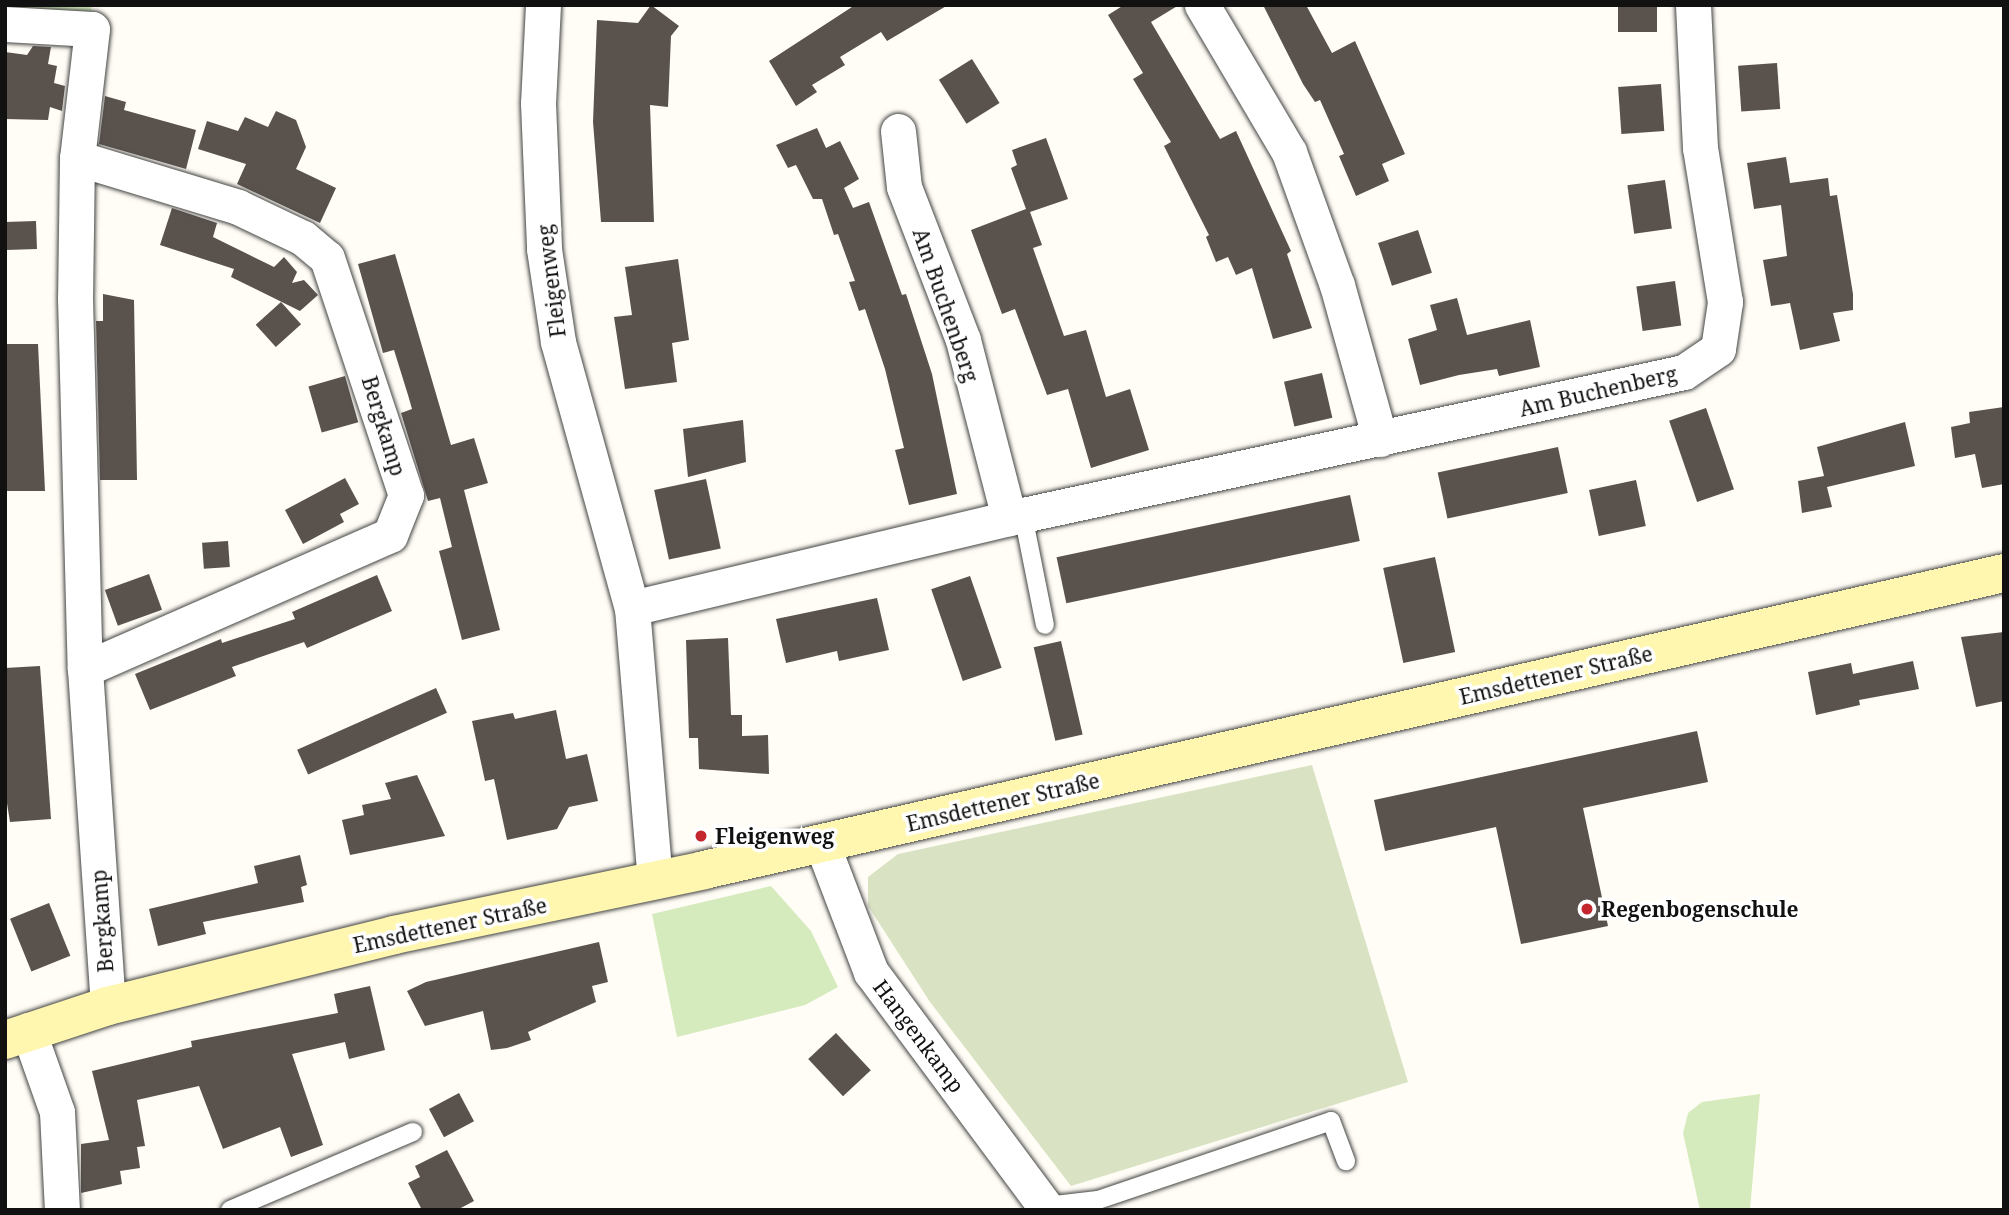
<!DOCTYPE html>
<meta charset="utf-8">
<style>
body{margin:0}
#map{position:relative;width:2009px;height:1215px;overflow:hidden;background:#fffdf5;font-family:"Noto Serif",serif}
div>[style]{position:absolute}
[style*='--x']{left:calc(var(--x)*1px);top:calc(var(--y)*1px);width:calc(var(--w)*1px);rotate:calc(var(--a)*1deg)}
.green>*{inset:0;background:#d5ebbd}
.cemetery>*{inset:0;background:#d9e3c4}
.building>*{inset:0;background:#5a524d;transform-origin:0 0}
.roads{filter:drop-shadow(0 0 2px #444) drop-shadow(0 0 2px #444)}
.service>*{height:18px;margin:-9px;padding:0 9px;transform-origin:9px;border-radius:9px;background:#fff}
.minor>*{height:35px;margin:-17.5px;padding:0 17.5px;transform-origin:17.5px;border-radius:17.5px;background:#fff}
.secondary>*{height:38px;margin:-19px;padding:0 19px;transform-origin:19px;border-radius:19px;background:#fff6b0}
.dots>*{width:19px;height:19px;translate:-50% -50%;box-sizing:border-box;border:4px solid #fff;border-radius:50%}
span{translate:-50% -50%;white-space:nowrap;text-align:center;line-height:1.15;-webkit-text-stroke:7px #fff;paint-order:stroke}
.street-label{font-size:21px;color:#111}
.poi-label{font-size:21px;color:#111;font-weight:700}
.left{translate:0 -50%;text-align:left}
.frame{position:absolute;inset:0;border:7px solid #111;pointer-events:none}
</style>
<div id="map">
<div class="green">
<div style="clip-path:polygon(5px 5px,92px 5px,91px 12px,5px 10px)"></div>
<div style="clip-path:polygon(771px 886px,811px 931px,838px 987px,805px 1005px,677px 1037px,652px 914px)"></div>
<div style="clip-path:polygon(1760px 1094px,1750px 1210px,1700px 1210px,1683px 1133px,1688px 1113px,1702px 1102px)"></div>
</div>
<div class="cemetery">
<div style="clip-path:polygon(1312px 765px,1408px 1082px,1071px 1186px,930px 1002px,868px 906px,868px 877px,898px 854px)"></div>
</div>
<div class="building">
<div style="clip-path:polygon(651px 5px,679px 26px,671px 36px,668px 107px,650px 105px,654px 222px,601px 222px,593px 122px,597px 20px,638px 23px)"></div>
<div style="clip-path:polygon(855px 5px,948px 5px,887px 41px,881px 32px,840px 57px,845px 65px,812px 85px,817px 92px,796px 106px,769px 61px)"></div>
<div style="clip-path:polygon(1124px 5px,1179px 5px,1151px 22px,1220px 139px,1236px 131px,1291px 251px,1287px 254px,1312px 328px,1273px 339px,1252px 268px,1236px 275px,1228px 257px,1216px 262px,1206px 237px,1209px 235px,1164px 146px,1171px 142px,1133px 79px,1143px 73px,1108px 15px)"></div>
<div style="clip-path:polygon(1263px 5px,1306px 5px,1332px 53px,1355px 41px,1405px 154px,1382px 164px,1389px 181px,1356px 196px,1339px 156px,1344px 154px,1320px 100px,1315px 102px,1303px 84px)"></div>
<div style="left:1618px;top:5px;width:39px;height:27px"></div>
<div style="clip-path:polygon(33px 46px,51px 47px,48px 64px,57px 66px,54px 83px,65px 86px,62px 111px,50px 107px,48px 120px,5px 119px,5px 52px,27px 55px)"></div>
<div style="left:972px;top:59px;width:52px;height:39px;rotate:58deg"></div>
<div style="left:1777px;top:63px;width:46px;height:39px;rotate:86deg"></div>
<div style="left:1661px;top:84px;width:47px;height:43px;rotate:86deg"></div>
<div style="clip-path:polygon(105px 96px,126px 102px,124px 110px,196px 130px,186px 169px,99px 144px)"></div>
<div style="clip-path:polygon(276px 111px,296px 120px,306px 147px,296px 169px,336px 188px,320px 223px,237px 184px,246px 164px,198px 149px,207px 121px,238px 131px,245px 117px,268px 127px)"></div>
<div style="clip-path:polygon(817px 128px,826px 148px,840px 141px,859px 179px,844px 188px,853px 208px,869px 202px,902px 295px,906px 294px,932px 374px,957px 494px,909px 505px,895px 450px,904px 448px,885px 369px,865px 309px,859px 311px,849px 282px,855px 281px,838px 234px,834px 235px,822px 199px,813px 199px,796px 165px,788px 168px,776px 145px)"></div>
<div style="clip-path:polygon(1046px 138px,1068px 199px,1030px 212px,1042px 245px,1033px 248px,1064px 336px,1086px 330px,1106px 397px,1130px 389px,1149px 450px,1091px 468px,1068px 389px,1047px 395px,1015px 309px,1002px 314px,971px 230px,1026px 209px,1011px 168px,1017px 165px,1012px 150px)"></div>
<div style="clip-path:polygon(1786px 157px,1790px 183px,1828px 178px,1830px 196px,1837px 195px,1853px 294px,1853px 310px,1833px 313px,1840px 341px,1800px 350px,1790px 303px,1771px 306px,1763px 260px,1787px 256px,1781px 205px,1754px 209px,1747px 163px)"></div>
<div style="left:1665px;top:180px;width:49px;height:38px;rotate:82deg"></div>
<div style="clip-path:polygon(172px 208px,217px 223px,213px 237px,274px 267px,284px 257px,297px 272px,292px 283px,304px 280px,318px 295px,300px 311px,231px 277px,234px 269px,160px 245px)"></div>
<div style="left:36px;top:221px;width:28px;height:31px;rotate:88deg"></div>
<div style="left:1418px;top:230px;width:45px;height:42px;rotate:72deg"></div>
<div style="clip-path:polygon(395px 254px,451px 445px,474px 438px,488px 483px,464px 490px,500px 630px,462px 640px,439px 551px,452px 547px,440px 498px,428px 501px,401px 413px,412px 409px,408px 395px,394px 350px,383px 353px,358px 264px)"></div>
<div style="clip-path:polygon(678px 259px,689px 340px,672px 343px,677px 382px,625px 389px,614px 317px,632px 315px,625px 267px)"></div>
<div style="left:1675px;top:281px;width:45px;height:39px;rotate:82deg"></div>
<div style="clip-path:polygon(103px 294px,134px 300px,137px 480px,100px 480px,96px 321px,103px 321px)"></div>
<div style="clip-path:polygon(1457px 298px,1467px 335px,1530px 320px,1540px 367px,1499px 376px,1497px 369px,1459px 375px,1420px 385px,1408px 339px,1437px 330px,1430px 305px)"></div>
<div style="left:281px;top:302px;width:30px;height:34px;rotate:48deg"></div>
<div style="clip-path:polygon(5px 344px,38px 344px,45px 491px,5px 491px)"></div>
<div style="left:1322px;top:373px;width:46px;height:39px;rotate:77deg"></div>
<div style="left:345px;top:376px;width:48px;height:38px;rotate:74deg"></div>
<div style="clip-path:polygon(2004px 407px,2004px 484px,1982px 488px,1975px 454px,1955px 458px,1951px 427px,1970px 423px,1969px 412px)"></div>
<div style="left:1706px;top:408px;width:86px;height:39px;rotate:71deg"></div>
<div style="clip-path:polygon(743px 420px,746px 462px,688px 477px,683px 429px)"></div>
<div style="clip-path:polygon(1905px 422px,1915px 466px,1827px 487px,1832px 507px,1802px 513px,1798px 481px,1824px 476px,1817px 447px)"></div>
<div style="left:1558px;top:447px;width:47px;height:123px;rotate:78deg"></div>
<div style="clip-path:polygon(345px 478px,359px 504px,340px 514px,344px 522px,303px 544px,285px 510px)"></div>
<div style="left:706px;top:479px;width:71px;height:53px;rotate:78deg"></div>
<div style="left:1636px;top:480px;width:47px;height:48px;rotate:78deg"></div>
<div style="left:1350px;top:495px;width:47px;height:300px;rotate:78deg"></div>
<div style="left:228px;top:541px;width:26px;height:26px;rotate:86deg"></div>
<div style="left:1435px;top:557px;width:97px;height:53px;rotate:78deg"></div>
<div style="left:149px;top:574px;width:38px;height:47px;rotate:70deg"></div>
<div style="clip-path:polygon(377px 575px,392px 611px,307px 648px,304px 642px,232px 667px,236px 676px,150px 710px,135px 674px,221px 639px,222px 643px,295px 619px,292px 612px)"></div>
<div style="left:970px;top:576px;width:97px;height:41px;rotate:71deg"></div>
<div style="clip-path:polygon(877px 598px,889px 650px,839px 661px,837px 651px,786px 663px,776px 619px)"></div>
<div style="clip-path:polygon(2004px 632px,2004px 701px,1976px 707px,1961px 637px)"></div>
<div style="clip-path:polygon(728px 638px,731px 715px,742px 715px,742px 736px,768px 735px,769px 774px,699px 769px,698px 738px,689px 738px,686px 640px)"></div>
<div style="left:1061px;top:641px;width:96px;height:28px;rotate:77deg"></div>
<div style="clip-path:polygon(1913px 661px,1919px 689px,1859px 700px,1860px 705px,1816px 715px,1808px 672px,1851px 663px,1853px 674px)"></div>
<div style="clip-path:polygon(40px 666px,51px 819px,10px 822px,5px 791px,5px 668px)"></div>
<div style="left:436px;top:688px;width:27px;height:152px;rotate:66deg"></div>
<div style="clip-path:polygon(556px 710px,566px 759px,587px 754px,598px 801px,569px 807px,557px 829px,507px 840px,494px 779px,485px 781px,472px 721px,513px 713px,515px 719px)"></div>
<div style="clip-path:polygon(1697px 731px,1708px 782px,1583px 808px,1608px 926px,1521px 944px,1496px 827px,1385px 851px,1374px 800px)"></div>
<div style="clip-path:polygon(417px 775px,445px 836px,350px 855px,342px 820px,364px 815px,362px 805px,391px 799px,385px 783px)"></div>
<div style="clip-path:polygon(300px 855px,307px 885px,301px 887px,304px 902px,203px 922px,206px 934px,158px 946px,149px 909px,258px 883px,254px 866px)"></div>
<div style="left:49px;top:903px;width:57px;height:42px;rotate:68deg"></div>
<div style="clip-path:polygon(599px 942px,608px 982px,592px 986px,596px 1002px,528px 1032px,531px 1040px,507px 1048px,491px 1050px,483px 1011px,425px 1026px,407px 991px,426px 982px)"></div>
<div style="clip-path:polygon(370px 986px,385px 1050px,349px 1059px,345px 1042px,292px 1054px,323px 1145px,291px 1157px,280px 1127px,223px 1149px,199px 1086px,137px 1100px,145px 1146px,137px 1147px,140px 1168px,120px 1171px,122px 1184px,81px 1193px,81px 1144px,109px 1140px,92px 1071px,192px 1047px,191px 1041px,338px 1013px,334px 994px)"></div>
<div style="left:836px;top:1033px;width:51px;height:38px;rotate:47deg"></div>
<div style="left:459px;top:1093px;width:32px;height:34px;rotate:62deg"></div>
<div style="clip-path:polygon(447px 1150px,474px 1201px,457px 1210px,422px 1210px,408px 1183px,420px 1177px,415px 1166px)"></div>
</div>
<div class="roads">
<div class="service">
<div style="--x:1023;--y:515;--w:112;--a:78.7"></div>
<div style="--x:1046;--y:1206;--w:52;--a:-6.6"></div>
<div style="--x:1098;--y:1200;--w:246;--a:-18.7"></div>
<div style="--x:1331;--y:1121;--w:43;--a:69.4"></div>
<div style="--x:230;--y:1210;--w:199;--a:-23.1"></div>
</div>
<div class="minor">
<div style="--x:543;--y:5;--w:98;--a:92.9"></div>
<div style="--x:538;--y:103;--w:146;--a:87.6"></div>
<div style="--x:544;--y:249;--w:94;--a:81.4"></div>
<div style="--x:558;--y:342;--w:276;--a:74.5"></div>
<div style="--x:632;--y:608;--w:274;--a:85.2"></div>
<div style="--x:1202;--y:5;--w:171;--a:59.4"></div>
<div style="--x:1289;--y:152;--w:141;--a:70.2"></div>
<div style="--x:1337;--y:285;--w:160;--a:74.4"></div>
<div style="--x:5;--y:24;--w:87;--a:3.3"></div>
<div style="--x:92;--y:29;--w:130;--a:96.6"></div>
<div style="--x:77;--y:158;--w:140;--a:90.8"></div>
<div style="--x:75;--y:298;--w:371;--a:88.5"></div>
<div style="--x:85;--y:669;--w:338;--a:86.1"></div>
<div style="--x:898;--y:131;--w:56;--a:83.9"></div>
<div style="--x:904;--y:187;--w:164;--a:68.9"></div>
<div style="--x:963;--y:340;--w:184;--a:75.5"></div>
<div style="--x:77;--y:158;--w:168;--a:16.9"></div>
<div style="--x:238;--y:207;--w:72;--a:25.5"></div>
<div style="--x:303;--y:238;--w:31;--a:40"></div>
<div style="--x:327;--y:258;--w:250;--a:71.6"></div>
<div style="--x:406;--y:495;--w:43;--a:111.8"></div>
<div style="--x:390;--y:535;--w:333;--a:156.3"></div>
<div style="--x:632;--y:608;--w:402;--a:-13.4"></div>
<div style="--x:1023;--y:515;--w:676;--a:-12.21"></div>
<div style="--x:1684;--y:372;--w:41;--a:-34.1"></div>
<div style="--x:1718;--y:349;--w:48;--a:-81.5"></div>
<div style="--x:1725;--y:302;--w:156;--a:-99.2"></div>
<div style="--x:1700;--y:148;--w:143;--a:-92.8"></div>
<div style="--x:822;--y:844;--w:137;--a:69.1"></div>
<div style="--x:871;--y:972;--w:297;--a:53.4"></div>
<div style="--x:28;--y:1030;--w:87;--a:70.5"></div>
<div style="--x:57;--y:1112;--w:98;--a:87.1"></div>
</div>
<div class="secondary">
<div style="--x:5;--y:1040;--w:108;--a:-18.3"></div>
<div style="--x:108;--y:1006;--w:295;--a:-13.9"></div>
<div style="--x:394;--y:935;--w:317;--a:-11.8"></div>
<div style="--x:704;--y:870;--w:1333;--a:-12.87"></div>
</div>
</div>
<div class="dots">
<div style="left:701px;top:836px;background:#c4262e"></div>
<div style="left:1587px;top:909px;background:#c4262e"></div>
</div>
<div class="street-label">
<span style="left:551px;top:281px;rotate:-97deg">Fleigenweg</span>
<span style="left:946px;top:305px;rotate:71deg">Am Buchenberg</span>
<span style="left:1598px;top:391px;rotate:-13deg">Am Buchenberg</span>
<span style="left:384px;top:426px;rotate:73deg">Bergkamp</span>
<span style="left:1556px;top:675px;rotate:-13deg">Emsdettener Straße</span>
<span style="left:1003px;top:802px;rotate:-13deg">Emsdettener Straße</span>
<span style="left:102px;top:921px;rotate:-94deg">Bergkamp</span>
<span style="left:450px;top:925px;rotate:-12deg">Emsdettener Straße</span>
<span style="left:919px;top:1036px;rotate:53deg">Hangenkamp</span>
</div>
<div class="poi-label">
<span class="left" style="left:715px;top:836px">Fleigenweg</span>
<span class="left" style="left:1601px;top:909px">Regenbogenschule</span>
</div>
<div class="frame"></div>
</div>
